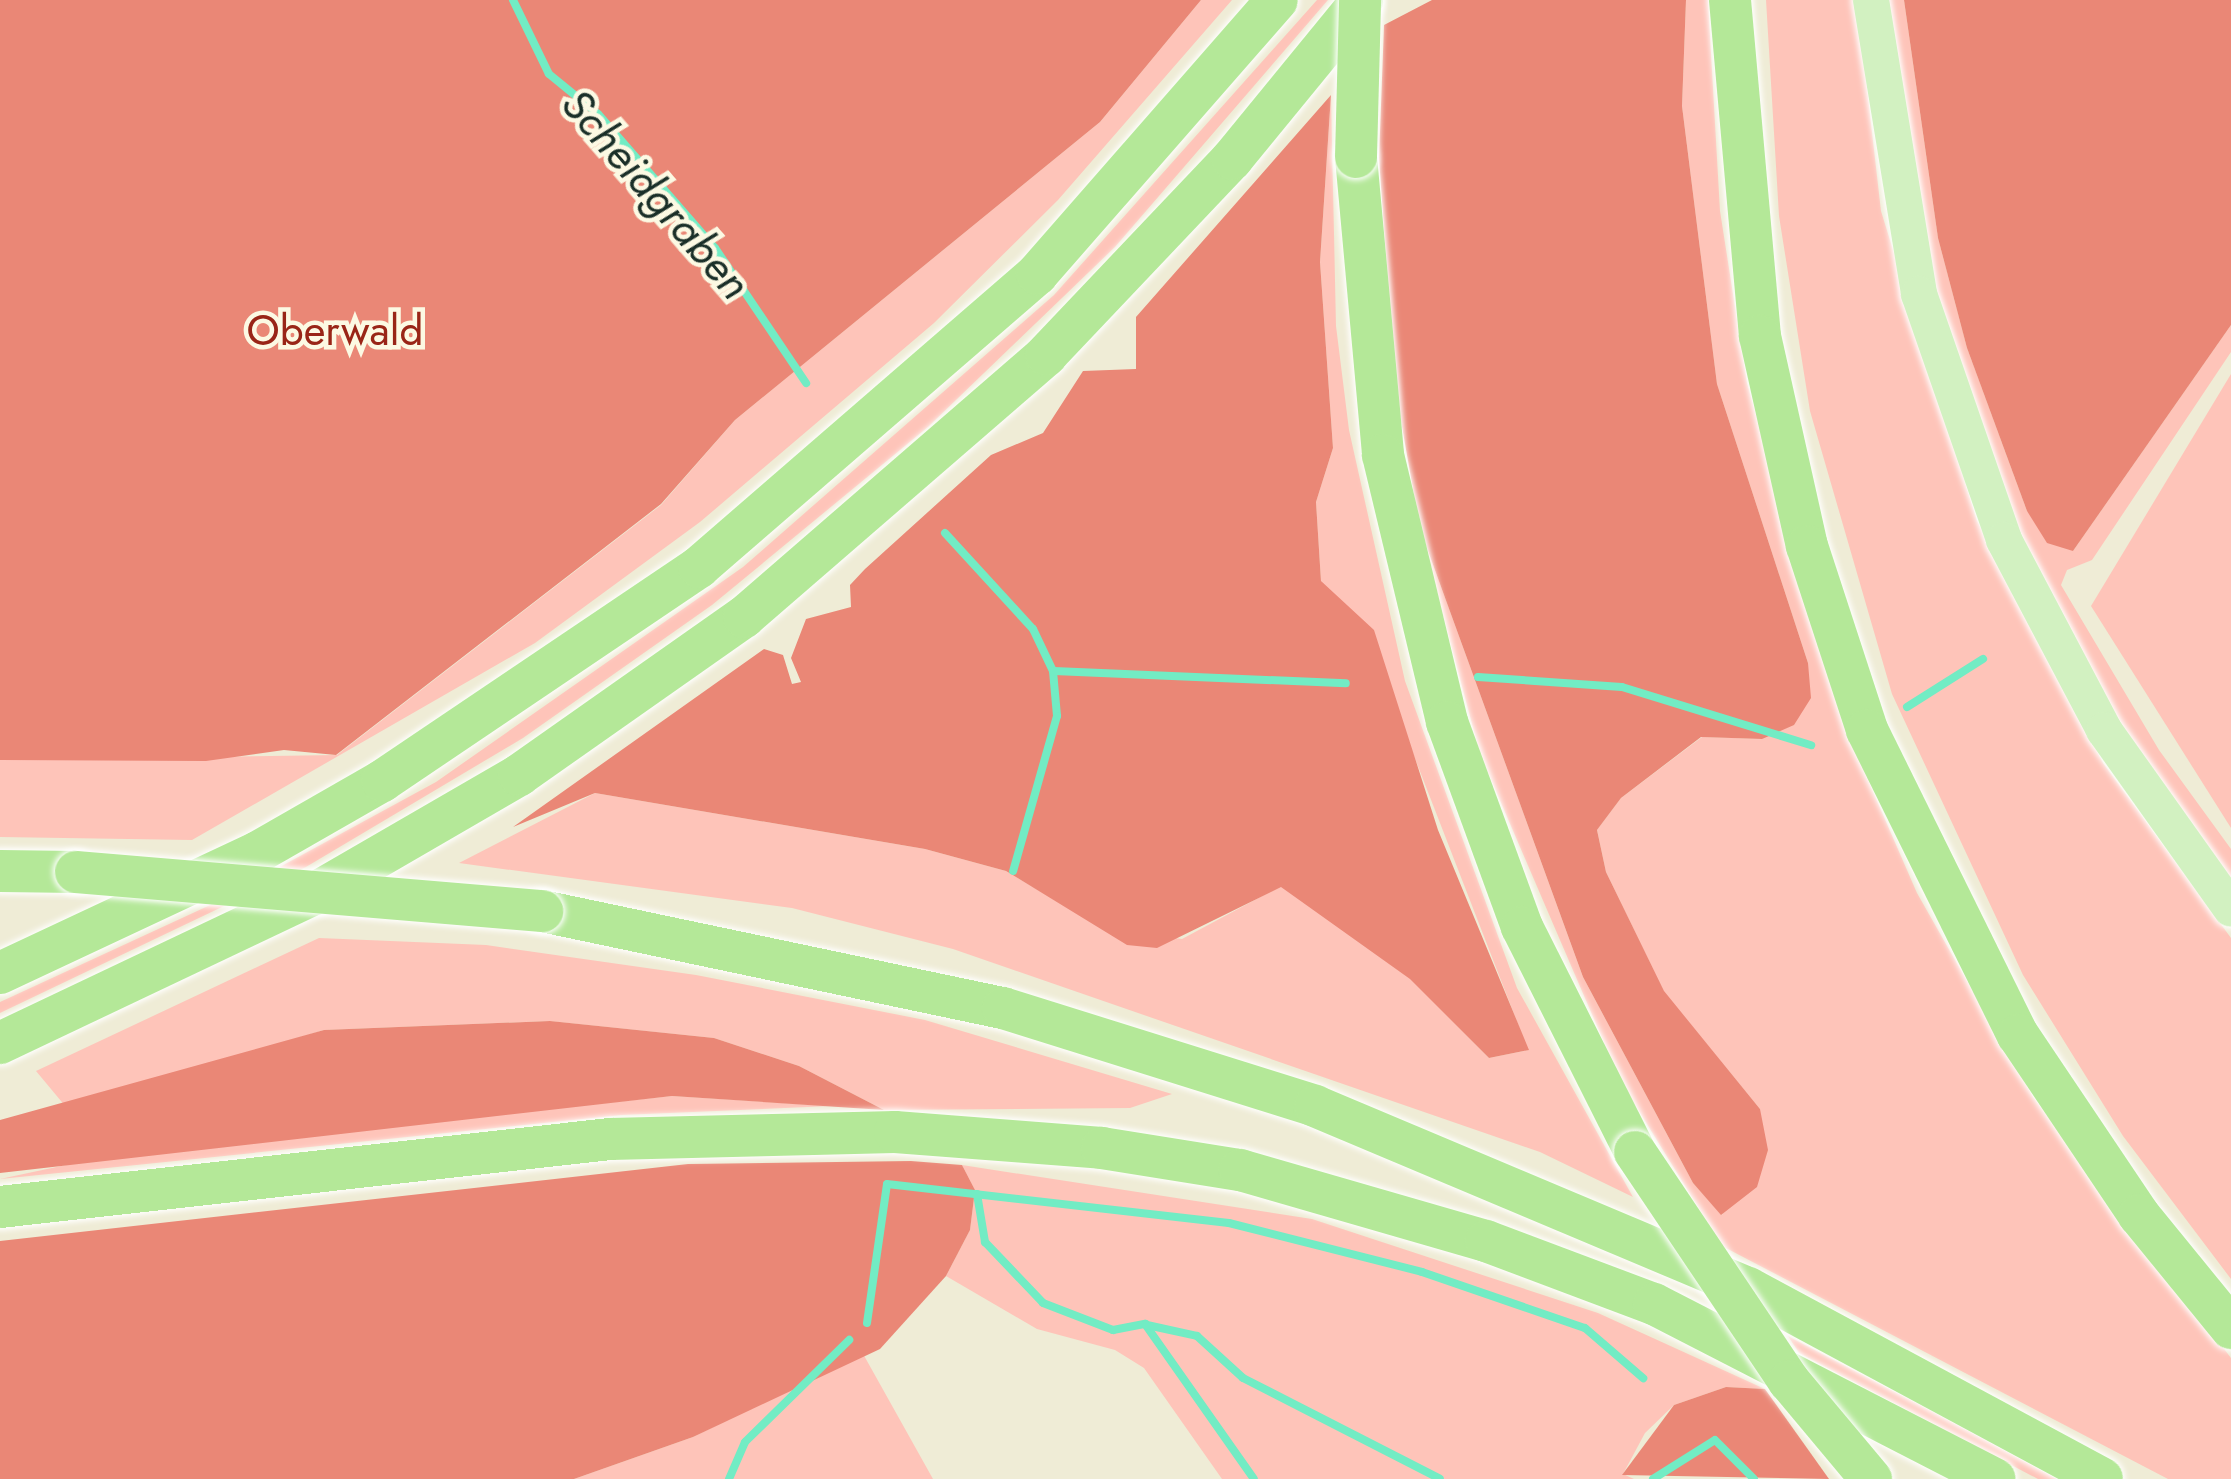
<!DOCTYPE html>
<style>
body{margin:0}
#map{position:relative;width:2231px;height:1479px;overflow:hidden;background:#efecd6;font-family:Jost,sans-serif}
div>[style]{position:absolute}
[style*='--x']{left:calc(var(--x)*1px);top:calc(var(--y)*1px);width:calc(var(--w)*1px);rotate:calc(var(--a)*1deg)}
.green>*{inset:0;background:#fec4b9}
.forest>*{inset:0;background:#ea8776}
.stream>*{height:8px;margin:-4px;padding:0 4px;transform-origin:4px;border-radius:4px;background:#72ecc4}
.roads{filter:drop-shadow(0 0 3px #fff) drop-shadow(0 0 3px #fff)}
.primary>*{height:36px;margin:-18px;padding:0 18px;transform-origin:18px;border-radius:18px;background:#d2f1c1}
.highway>*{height:42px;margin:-21px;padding:0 21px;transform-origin:21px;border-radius:21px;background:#b4e898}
.bridges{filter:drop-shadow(0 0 3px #fff) drop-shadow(0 0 3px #fff)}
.highway-bridge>*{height:42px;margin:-21px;padding:0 21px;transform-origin:21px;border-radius:21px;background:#b4e898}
span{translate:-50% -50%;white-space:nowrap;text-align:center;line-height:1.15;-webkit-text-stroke:9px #fcf9e3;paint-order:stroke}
.park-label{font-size:42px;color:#992517}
.water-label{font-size:45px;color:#1a2f28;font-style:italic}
</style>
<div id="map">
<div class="green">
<div style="clip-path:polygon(1201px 0,1232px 0,1058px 200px,934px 323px,700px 522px,535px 643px,192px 840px,0 837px,0 760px,337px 755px,661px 505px,735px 420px,1100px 122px)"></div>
<div style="clip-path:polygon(1317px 0,1328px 0,1115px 247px,928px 427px,712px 605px,523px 738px,306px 867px,0 1013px,0 1002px,208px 906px,436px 782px,743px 567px,1054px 295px)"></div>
<div style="clip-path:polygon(1686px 0,1708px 0,1720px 211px,1747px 383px,1842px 720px,1917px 893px,2033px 1097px,2231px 1358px,2231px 1479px,2168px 1479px,1722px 1246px,1621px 1082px,1480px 754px,1420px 529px,1583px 977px,1693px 1183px,1722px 1215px,1760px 1109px,1664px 992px,1606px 872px,1597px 830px,1621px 798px,1702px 737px,1762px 739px,1808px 663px,1717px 384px,1682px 106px)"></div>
<div style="clip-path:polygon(1766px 0,1857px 0,1881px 211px,1977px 521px,2103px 763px,2231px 938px,2231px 1279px,2123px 1136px,2023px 975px,1892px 694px,1810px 411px,1779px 216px)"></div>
<div style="clip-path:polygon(1886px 0,1904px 0,1938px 238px,1967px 348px,2027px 511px,2073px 551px,2231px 325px,2231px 352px,2092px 560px,2067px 570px,2061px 585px,2159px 750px,2231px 849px,2231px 885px,2112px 712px,2023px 544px,1957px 370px,1921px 231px)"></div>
<div style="clip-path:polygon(1331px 95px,1336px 326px,1349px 430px,1405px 681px,1517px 988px,1633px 1197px,1540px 1152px,953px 949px,792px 908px,459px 863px,595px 793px,925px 849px,1006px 871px,1100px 927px,1182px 939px,1281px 886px,1411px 979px,1489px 1058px,1528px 1050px,1409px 743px,1321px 581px,1316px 502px,1333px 448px,1320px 262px)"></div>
<div style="clip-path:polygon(2231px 374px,2231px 828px,2091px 606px)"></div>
<div style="clip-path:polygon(319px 938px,486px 945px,696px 975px,925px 1020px,1172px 1094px,1130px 1108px,884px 1110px,799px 1066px,714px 1038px,549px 1021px,324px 1030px,66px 1107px,36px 1071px)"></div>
<div style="clip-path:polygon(672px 1096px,831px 1106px,622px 1115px,0 1179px,113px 1155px)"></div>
<div style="clip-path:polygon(962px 1165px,1312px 1219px,1598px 1313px,1765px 1389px,1726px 1387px,1674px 1405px,1645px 1433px,1623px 1474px,1634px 1479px,1222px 1479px,1144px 1368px,1115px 1350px,1037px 1329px,946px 1276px,970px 1230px,975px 1190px)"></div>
<div style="clip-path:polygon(1788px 1336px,1920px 1405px,2057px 1479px,2038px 1479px,1799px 1353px)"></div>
<div style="clip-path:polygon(862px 1352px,933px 1479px,574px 1479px,693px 1437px)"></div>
</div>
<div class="forest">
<div style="clip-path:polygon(0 0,1201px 0,1100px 122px,735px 420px,661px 504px,336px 755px,284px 750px,206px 761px,0 760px)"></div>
<div style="clip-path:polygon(1432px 0,1686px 0,1682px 106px,1717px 384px,1808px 663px,1811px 698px,1794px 725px,1762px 739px,1701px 737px,1621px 798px,1597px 830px,1606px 872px,1664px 991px,1760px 1109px,1768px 1150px,1757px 1187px,1721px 1215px,1693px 1183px,1583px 977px,1420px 529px,1395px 387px,1379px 158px,1384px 25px)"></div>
<div style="clip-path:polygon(1904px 0,2231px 0,2231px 325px,2073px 551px,2047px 543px,2027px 511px,1967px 348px,1938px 238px)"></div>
<div style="clip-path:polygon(1331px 95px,1320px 262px,1333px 448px,1316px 502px,1321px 581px,1374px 630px,1438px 830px,1529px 1050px,1489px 1058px,1410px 979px,1281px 887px,1157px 948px,1127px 945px,1006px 871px,925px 849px,595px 793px,513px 827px,764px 649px,783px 655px,792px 684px,801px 682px,791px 658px,806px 619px,851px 607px,850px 585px,865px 569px,991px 455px,1043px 433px,1083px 371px,1136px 369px,1136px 317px)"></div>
<div style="clip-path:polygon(550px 1021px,714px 1038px,799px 1066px,884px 1110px,672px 1096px,0 1173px,0 1120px,324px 1030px)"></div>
<div style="clip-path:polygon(911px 1161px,962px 1165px,975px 1190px,970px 1230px,946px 1276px,880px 1349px,693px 1437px,574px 1479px,0 1479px,0 1241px,688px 1164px)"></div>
<div style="clip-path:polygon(1726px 1387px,1765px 1389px,1829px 1479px,1622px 1475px,1674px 1405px)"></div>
</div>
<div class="stream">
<div style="--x:513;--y:0;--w:82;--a:64.1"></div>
<div style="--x:549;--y:74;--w:63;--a:39.2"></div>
<div style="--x:598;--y:114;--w:178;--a:48.9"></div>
<div style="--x:715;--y:248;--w:163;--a:56"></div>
<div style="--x:945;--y:533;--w:130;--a:47.5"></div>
<div style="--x:1033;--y:629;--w:47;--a:64.5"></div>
<div style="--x:1053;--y:671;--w:45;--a:84.9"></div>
<div style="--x:1057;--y:716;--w:161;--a:105.8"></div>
<div style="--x:1054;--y:671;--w:292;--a:2.4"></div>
<div style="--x:1478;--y:677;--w:144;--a:4"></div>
<div style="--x:1622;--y:687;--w:198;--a:17.1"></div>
<div style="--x:1907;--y:707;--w:90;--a:-32.3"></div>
<div style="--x:977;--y:1194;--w:49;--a:80.5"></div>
<div style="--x:985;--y:1242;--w:84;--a:46.4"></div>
<div style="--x:1043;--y:1303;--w:75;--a:21.1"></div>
<div style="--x:1113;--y:1330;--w:33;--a:-11"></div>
<div style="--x:1145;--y:1324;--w:189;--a:54.9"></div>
<div style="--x:867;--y:1323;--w:140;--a:-81.8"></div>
<div style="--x:887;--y:1184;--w:344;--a:6.5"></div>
<div style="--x:1229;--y:1223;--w:199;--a:14.2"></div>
<div style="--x:1422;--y:1272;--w:172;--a:19"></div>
<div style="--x:1585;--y:1328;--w:77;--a:40.8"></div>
<div style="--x:1147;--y:1325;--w:51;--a:12.4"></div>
<div style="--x:1197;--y:1336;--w:62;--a:42.4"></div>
<div style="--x:1243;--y:1378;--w:221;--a:27.1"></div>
<div style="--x:729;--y:1479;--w:40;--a:-66.6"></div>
<div style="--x:745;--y:1442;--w:146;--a:-44.4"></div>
<div style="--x:1653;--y:1479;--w:73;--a:-32.2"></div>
<div style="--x:1715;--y:1440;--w:55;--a:45"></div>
</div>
<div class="roads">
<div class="primary">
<div style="--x:1871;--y:0;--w:298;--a:80.7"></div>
<div style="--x:1919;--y:294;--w:260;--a:70.9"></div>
<div style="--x:2004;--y:540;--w:215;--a:62.2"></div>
<div style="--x:2104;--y:730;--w:219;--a:54.6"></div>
</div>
<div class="highway">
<div style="--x:1730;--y:0;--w:337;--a:84.9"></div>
<div style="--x:1760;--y:336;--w:215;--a:77.4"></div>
<div style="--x:1807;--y:546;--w:194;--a:71.9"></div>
<div style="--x:1867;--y:730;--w:340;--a:63.7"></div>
<div style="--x:2018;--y:1035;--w:217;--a:56.1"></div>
<div style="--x:2139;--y:1215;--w:146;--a:50.8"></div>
<div style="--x:1356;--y:157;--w:299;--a:84.8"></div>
<div style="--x:1383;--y:455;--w:275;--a:76.5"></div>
<div style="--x:1447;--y:722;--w:218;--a:69.9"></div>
<div style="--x:1522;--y:927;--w:252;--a:63.3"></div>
<div style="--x:0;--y:871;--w:76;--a:0.8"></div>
<div style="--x:542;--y:911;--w:471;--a:11.9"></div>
<div style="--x:1003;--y:1008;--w:327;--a:17.4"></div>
<div style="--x:1315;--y:1106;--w:470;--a:22.8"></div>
<div style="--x:1748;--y:1288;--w:402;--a:28.3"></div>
<div style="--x:0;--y:973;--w:285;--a:-25.1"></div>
<div style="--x:258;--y:852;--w:143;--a:-29.8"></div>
<div style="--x:382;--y:781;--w:382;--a:-34"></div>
<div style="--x:699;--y:567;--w:447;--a:-40.9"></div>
<div style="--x:1037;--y:274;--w:364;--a:-48.8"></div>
<div style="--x:0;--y:1043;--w:348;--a:-25.4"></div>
<div style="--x:314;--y:894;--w:237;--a:-30.1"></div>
<div style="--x:519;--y:775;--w:275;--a:-35.1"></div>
<div style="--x:744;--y:617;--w:400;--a:-40.9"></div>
<div style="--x:1046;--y:355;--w:270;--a:-46.5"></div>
<div style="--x:1232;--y:159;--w:205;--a:-50.7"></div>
<div style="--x:0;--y:1207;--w:614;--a:-6.36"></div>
<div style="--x:610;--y:1139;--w:285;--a:-1.4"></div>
<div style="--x:895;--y:1132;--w:208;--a:4.4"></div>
<div style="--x:1102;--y:1148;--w:140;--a:9.1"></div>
<div style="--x:1240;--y:1170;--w:256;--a:16.1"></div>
<div style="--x:1486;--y:1241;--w:179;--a:20.6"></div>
<div style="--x:1654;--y:1304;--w:383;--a:27.2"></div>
</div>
</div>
<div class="bridges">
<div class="highway-bridge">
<div style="--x:1356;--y:157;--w:157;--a:-88.5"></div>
<div style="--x:76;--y:872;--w:468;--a:4.8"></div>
<div style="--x:1635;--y:1152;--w:276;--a:56.1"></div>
<div style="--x:1789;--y:1381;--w:128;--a:50.1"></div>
</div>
</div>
<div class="park-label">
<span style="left:335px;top:331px">Oberwald</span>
</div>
<div class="water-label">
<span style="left:656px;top:194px;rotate:49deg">Scheidgraben</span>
</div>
</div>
